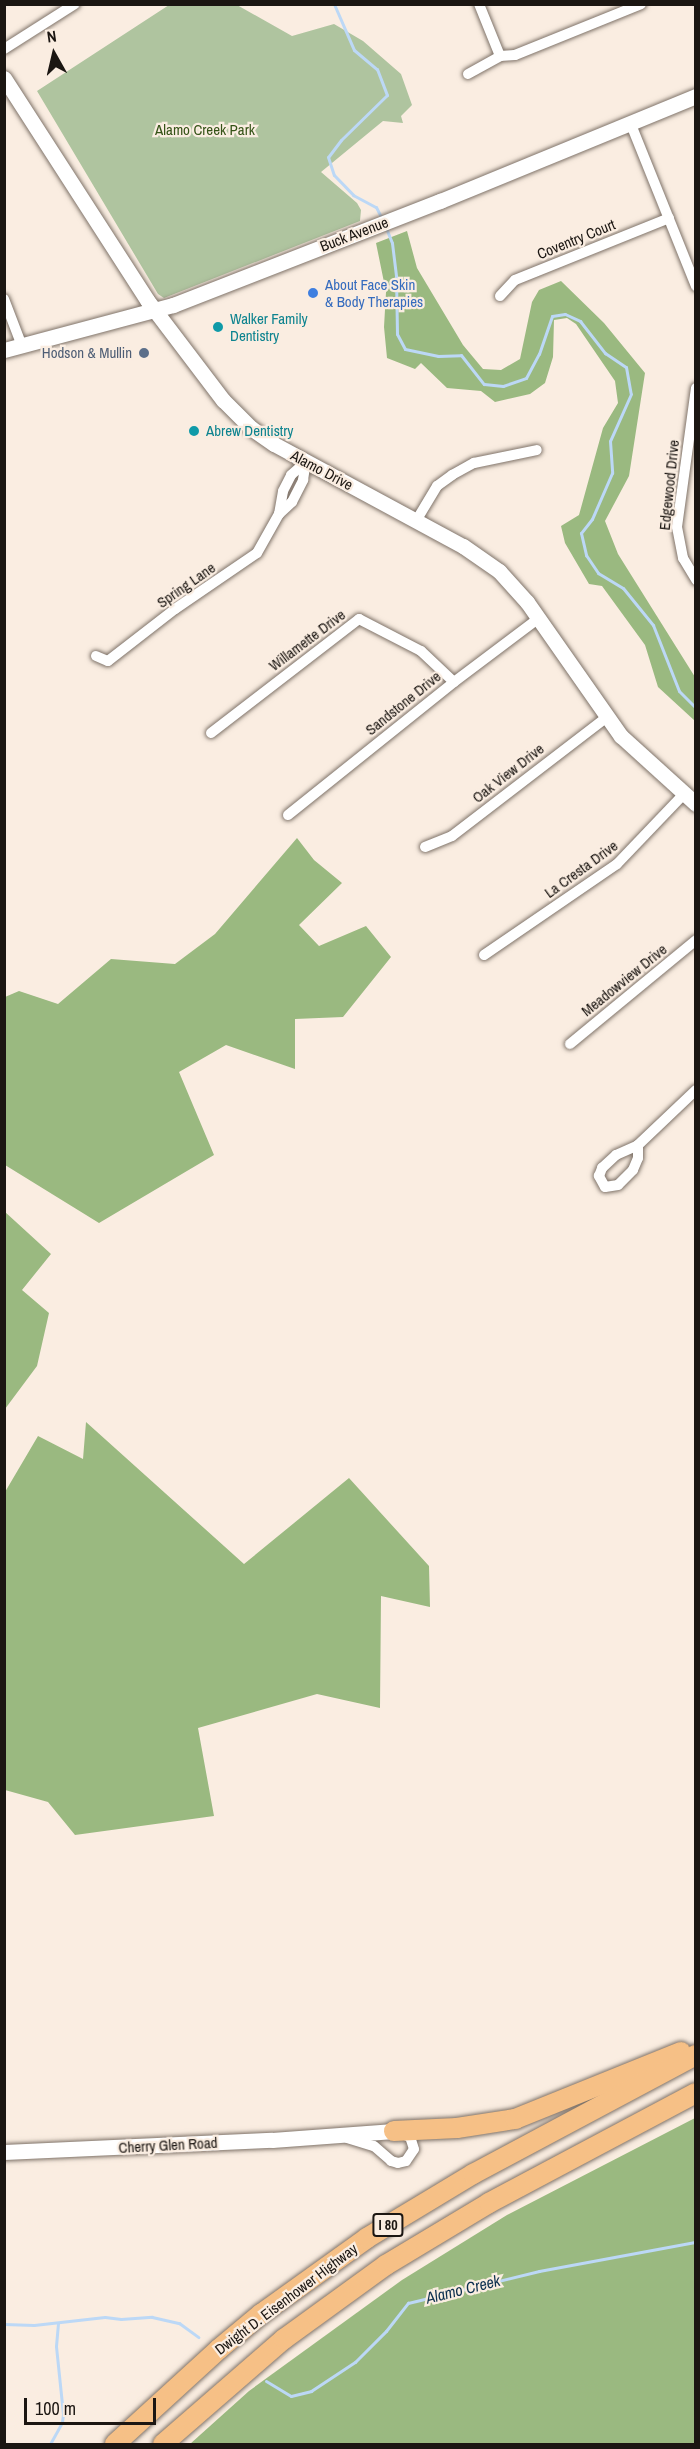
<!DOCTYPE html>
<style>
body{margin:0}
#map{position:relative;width:700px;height:2449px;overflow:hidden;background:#faede1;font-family:"Archivo Narrow",sans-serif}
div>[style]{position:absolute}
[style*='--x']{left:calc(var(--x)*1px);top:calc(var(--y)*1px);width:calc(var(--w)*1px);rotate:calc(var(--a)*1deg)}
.green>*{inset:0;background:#afc49f}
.forest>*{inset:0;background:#9ab980}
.stream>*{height:3px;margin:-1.5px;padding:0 1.5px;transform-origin:1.5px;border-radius:1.5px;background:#bcd8f6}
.roads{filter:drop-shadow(0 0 2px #7f7369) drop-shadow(0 0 2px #7f7369)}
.street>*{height:10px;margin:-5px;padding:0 5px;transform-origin:5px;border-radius:5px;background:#fff}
.secondary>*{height:15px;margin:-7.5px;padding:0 7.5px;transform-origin:7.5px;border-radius:7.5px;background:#fff}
.highway>*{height:20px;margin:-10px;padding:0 10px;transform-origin:10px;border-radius:10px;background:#f6c086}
.dots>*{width:16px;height:16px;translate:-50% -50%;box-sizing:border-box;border:3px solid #faede1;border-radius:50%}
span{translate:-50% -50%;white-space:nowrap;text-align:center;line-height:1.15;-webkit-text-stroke:4.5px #faede1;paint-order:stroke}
.shield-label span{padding:2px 4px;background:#faede1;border:2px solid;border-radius:4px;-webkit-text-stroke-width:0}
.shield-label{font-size:14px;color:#1b1612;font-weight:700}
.park-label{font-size:15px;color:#355317}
.street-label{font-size:15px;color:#1b1612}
.shop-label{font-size:15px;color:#366cbe}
.left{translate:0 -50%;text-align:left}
.culture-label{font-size:15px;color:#0d838f}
.service-label{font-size:15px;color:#4e5e75}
.right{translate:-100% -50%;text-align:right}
.water-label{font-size:16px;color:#0c2f4f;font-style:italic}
.frame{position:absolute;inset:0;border:6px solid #1b1612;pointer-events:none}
.north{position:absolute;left:24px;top:24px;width:60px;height:60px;-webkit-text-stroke:4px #faede1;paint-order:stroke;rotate:352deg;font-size:16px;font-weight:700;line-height:24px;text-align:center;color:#1b1612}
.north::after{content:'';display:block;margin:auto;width:21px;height:27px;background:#1b1612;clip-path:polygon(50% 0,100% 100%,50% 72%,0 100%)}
.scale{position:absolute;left:24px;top:2398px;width:132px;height:27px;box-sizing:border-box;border:3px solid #1b1612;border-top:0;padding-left:8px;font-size:18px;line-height:21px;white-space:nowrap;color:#1b1612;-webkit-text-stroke:4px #faede1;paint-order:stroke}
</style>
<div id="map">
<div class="green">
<div style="clip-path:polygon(237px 5px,292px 36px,334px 24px,363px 41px,401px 74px,412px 105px,401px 116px,403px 123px,383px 121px,321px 172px,357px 203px,361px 210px,360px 221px,164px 298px,158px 294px,37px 91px,169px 5px)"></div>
</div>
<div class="forest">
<div style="clip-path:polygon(407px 231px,417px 268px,463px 345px,483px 369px,501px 370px,520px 359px,532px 302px,539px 290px,561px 281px,604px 323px,645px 373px,629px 476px,605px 521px,618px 554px,695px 677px,695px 721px,658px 687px,645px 645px,602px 586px,589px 584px,565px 543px,561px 526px,579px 515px,603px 428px,618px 403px,615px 381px,576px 324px,567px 318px,554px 320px,553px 357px,545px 383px,530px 394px,495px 402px,481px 391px,447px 388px,421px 363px,415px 369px,387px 358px,384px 327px,386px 292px,376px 243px)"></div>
<div style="clip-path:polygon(297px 838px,314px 860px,342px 883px,299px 925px,319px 946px,366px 926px,391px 957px,343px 1017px,295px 1019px,295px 1069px,226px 1045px,179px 1072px,214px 1155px,99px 1223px,5px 1165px,5px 997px,19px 991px,58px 1004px,111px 959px,175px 964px,215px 934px)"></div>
<div style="clip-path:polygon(4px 1211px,51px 1254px,22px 1290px,49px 1313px,37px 1366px,5px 1409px)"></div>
<div style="clip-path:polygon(86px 1422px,244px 1564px,349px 1478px,429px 1566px,430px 1607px,381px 1596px,380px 1708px,317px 1694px,198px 1728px,214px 1816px,75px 1835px,48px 1802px,5px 1790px,5px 1492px,38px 1436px,83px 1459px)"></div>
<div style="clip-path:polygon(695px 2118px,695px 2444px,190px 2444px,249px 2391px,402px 2280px,507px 2215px)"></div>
</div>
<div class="stream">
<div style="--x:334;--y:4;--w:50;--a:66.5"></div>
<div style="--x:354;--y:50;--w:30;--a:40"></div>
<div style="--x:377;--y:69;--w:28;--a:69"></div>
<div style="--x:387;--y:95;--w:64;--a:135.6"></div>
<div style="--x:341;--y:140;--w:21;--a:127"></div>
<div style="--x:328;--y:157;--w:19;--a:72"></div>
<div style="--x:334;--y:175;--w:28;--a:46"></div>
<div style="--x:353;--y:195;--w:26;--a:28"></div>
<div style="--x:376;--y:207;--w:13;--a:63"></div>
<div style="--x:386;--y:228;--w:16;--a:68"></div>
<div style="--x:392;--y:243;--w:33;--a:83"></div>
<div style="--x:396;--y:276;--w:58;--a:89"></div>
<div style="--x:397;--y:334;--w:17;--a:62"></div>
<div style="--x:405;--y:349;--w:34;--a:12"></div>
<div style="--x:438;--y:356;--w:23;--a:-2"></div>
<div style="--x:461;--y:355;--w:37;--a:52"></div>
<div style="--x:484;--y:384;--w:19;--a:6"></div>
<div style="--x:503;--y:386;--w:24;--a:-19"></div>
<div style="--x:526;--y:378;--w:27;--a:-62"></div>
<div style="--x:539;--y:354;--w:40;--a:-71.1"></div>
<div style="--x:552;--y:316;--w:13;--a:-9"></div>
<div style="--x:565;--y:314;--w:17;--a:25"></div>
<div style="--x:580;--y:321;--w:41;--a:52"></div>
<div style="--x:605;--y:353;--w:25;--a:34"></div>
<div style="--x:626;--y:367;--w:27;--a:80"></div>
<div style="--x:631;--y:394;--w:51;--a:114.1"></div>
<div style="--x:610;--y:441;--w:32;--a:86"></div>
<div style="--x:612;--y:473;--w:50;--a:113.5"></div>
<div style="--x:592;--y:519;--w:18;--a:128"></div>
<div style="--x:581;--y:533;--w:23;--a:77"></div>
<div style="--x:586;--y:555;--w:22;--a:56"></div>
<div style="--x:598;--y:573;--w:29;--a:31"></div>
<div style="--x:623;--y:588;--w:48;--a:51"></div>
<div style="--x:653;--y:625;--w:71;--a:68.5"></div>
<div style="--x:679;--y:691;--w:24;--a:45"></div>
<div style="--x:4;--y:2324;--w:30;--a:2"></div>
<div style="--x:34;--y:2325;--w:71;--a:-6.4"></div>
<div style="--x:105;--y:2317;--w:16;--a:7"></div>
<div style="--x:121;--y:2319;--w:31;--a:-4"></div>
<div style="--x:152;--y:2317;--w:28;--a:13"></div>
<div style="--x:179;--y:2323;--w:24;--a:36"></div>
<div style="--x:266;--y:2381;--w:29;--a:31"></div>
<div style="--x:291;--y:2396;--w:21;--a:-14"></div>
<div style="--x:311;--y:2391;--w:53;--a:-33.4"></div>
<div style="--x:355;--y:2362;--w:44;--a:-45"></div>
<div style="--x:386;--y:2331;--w:36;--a:-52"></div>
<div style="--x:408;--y:2303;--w:135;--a:-13.7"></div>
<div style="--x:539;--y:2271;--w:160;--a:-10.5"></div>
<div style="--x:50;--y:2444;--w:25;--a:-61"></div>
<div style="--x:62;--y:2422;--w:8;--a:-83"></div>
<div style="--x:63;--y:2414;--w:68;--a:-95.9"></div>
<div style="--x:56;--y:2346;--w:23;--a:-85"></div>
</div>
<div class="roads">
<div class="street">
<div style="--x:479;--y:4;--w:56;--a:68"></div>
<div style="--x:4;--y:49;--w:84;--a:-32.4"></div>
<div style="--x:468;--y:74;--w:37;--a:-29"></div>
<div style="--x:500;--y:56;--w:15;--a:-4"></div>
<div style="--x:515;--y:55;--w:136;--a:-22"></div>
<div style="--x:630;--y:122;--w:177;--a:68.1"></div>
<div style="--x:500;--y:296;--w:22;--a:-47"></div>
<div style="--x:515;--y:280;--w:166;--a:-21.9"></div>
<div style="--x:4;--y:299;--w:50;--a:69"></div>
<div style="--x:696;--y:388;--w:140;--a:97.8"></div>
<div style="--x:677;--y:527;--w:32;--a:79"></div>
<div style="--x:683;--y:558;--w:26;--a:59"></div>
<div style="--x:279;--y:514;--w:18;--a:-43"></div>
<div style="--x:292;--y:502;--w:25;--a:-63"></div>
<div style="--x:303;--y:480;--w:18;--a:-81"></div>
<div style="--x:416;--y:521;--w:41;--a:-59"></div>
<div style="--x:437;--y:486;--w:19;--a:-36"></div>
<div style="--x:452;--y:475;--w:25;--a:-29"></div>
<div style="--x:474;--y:463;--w:64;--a:-11.7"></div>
<div style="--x:96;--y:656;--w:13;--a:23"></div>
<div style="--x:108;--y:661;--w:85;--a:-37.8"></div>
<div style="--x:175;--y:609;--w:99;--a:-34.3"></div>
<div style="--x:257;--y:553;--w:45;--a:-60.6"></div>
<div style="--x:279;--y:514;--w:23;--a:-80"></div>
<div style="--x:283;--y:491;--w:18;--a:-63"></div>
<div style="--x:291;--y:475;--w:20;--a:-41"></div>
<div style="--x:211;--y:733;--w:187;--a:-37.6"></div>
<div style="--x:359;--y:619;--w:70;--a:27.3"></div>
<div style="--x:421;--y:651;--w:45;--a:43.2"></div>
<div style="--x:288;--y:815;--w:213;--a:-38.7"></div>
<div style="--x:454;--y:682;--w:106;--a:-37"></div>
<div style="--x:425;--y:847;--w:29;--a:-22"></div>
<div style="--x:452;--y:836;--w:195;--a:-37.5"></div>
<div style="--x:484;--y:955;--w:161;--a:-34.4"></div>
<div style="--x:617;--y:864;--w:97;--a:-46.3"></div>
<div style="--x:570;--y:1044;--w:163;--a:-39.5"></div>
<div style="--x:638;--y:1145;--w:13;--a:90"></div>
<div style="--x:638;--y:1158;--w:13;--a:113"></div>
<div style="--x:633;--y:1170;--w:21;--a:135"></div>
<div style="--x:618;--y:1185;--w:13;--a:171"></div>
<div style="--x:605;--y:1187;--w:13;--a:-119"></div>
<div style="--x:599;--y:1176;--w:9;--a:-69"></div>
<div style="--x:602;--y:1168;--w:19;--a:-43"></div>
<div style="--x:616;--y:1155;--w:24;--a:-24"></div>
<div style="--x:638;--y:1145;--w:80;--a:-43.5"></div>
<div style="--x:347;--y:2138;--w:28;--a:17"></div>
<div style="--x:374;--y:2146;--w:23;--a:41"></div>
<div style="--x:391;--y:2161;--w:7;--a:16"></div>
<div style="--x:398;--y:2163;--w:8;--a:-14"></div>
<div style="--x:406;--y:2161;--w:14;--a:-56"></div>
<div style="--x:414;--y:2149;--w:13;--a:-108"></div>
<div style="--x:410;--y:2137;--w:11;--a:-158"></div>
</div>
<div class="secondary">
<div style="--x:4;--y:78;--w:264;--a:57.2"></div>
<div style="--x:147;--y:300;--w:126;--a:52.8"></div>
<div style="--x:223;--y:400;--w:40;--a:45"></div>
<div style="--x:251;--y:428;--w:28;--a:35"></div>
<div style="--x:274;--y:444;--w:215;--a:28.4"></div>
<div style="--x:463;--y:546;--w:44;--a:34.8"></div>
<div style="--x:499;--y:571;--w:42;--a:47.9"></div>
<div style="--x:527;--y:602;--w:164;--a:55"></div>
<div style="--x:621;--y:736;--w:101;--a:42.2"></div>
<div style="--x:4;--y:350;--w:175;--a:-14.9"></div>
<div style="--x:173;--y:305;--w:287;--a:-21.3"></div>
<div style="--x:440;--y:201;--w:277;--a:-22.3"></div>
<div style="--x:4;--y:2152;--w:268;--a:-2.6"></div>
<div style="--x:272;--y:2140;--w:122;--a:-4.2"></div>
</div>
<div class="highway">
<div style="--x:394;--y:2131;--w:63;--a:-2.7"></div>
<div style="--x:457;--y:2128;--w:59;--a:-8.8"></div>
<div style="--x:515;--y:2119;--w:179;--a:-22"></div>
<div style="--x:115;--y:2444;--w:141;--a:-42.4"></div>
<div style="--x:219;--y:2349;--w:55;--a:-39.8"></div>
<div style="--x:261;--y:2314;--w:130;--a:-35.6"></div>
<div style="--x:367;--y:2238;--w:124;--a:-31.1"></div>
<div style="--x:473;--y:2174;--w:253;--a:-28.1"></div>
<div style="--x:163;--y:2444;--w:160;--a:-41"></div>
<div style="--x:284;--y:2339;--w:126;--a:-36"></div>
<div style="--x:386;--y:2265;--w:120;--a:-31"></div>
<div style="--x:489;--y:2203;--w:234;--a:-28"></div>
</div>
</div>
<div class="dots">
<div style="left:313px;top:293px;background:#3f7fe0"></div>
<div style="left:218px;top:327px;background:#0f9aa8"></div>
<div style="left:144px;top:353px;background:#5c6f8a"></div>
<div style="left:194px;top:431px;background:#0f9aa8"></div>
</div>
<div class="shield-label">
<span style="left:388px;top:2225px">I 80</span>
</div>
<div class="park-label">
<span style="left:205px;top:130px">Alamo Creek Park</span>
</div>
<div class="street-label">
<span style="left:354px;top:234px;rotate:-21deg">Buck Avenue</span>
<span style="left:576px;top:239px;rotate:-22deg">Coventry Court</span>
<span style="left:322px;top:470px;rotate:28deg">Alamo Drive</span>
<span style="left:669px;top:485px;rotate:-84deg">Edgewood Drive</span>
<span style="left:186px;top:585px;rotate:-35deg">Spring Lane</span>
<span style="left:307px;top:640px;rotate:-37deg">Willamette Drive</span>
<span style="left:403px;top:703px;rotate:-39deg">Sandstone Drive</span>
<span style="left:508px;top:773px;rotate:-38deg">Oak View Drive</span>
<span style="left:581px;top:869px;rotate:-36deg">La Cresta Drive</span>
<span style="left:624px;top:980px;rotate:-39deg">Meadowview Drive</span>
<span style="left:168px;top:2145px;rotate:-3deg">Cherry Glen Road</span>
<span style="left:286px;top:2299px;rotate:-37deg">Dwight D. Eisenhower Highway</span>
</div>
<div class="shop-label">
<span class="left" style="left:325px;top:293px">About Face Skin<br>&amp; Body Therapies</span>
</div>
<div class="culture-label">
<span class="left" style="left:230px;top:327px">Walker Family<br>Dentistry</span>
<span class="left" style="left:206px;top:431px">Abrew Dentistry</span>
</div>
<div class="service-label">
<span class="right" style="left:132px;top:353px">Hodson &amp; Mullin</span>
</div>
<div class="water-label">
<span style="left:463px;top:2289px;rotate:-14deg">Alamo Creek</span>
</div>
<div class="frame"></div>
<div class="north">N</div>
<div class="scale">100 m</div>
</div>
